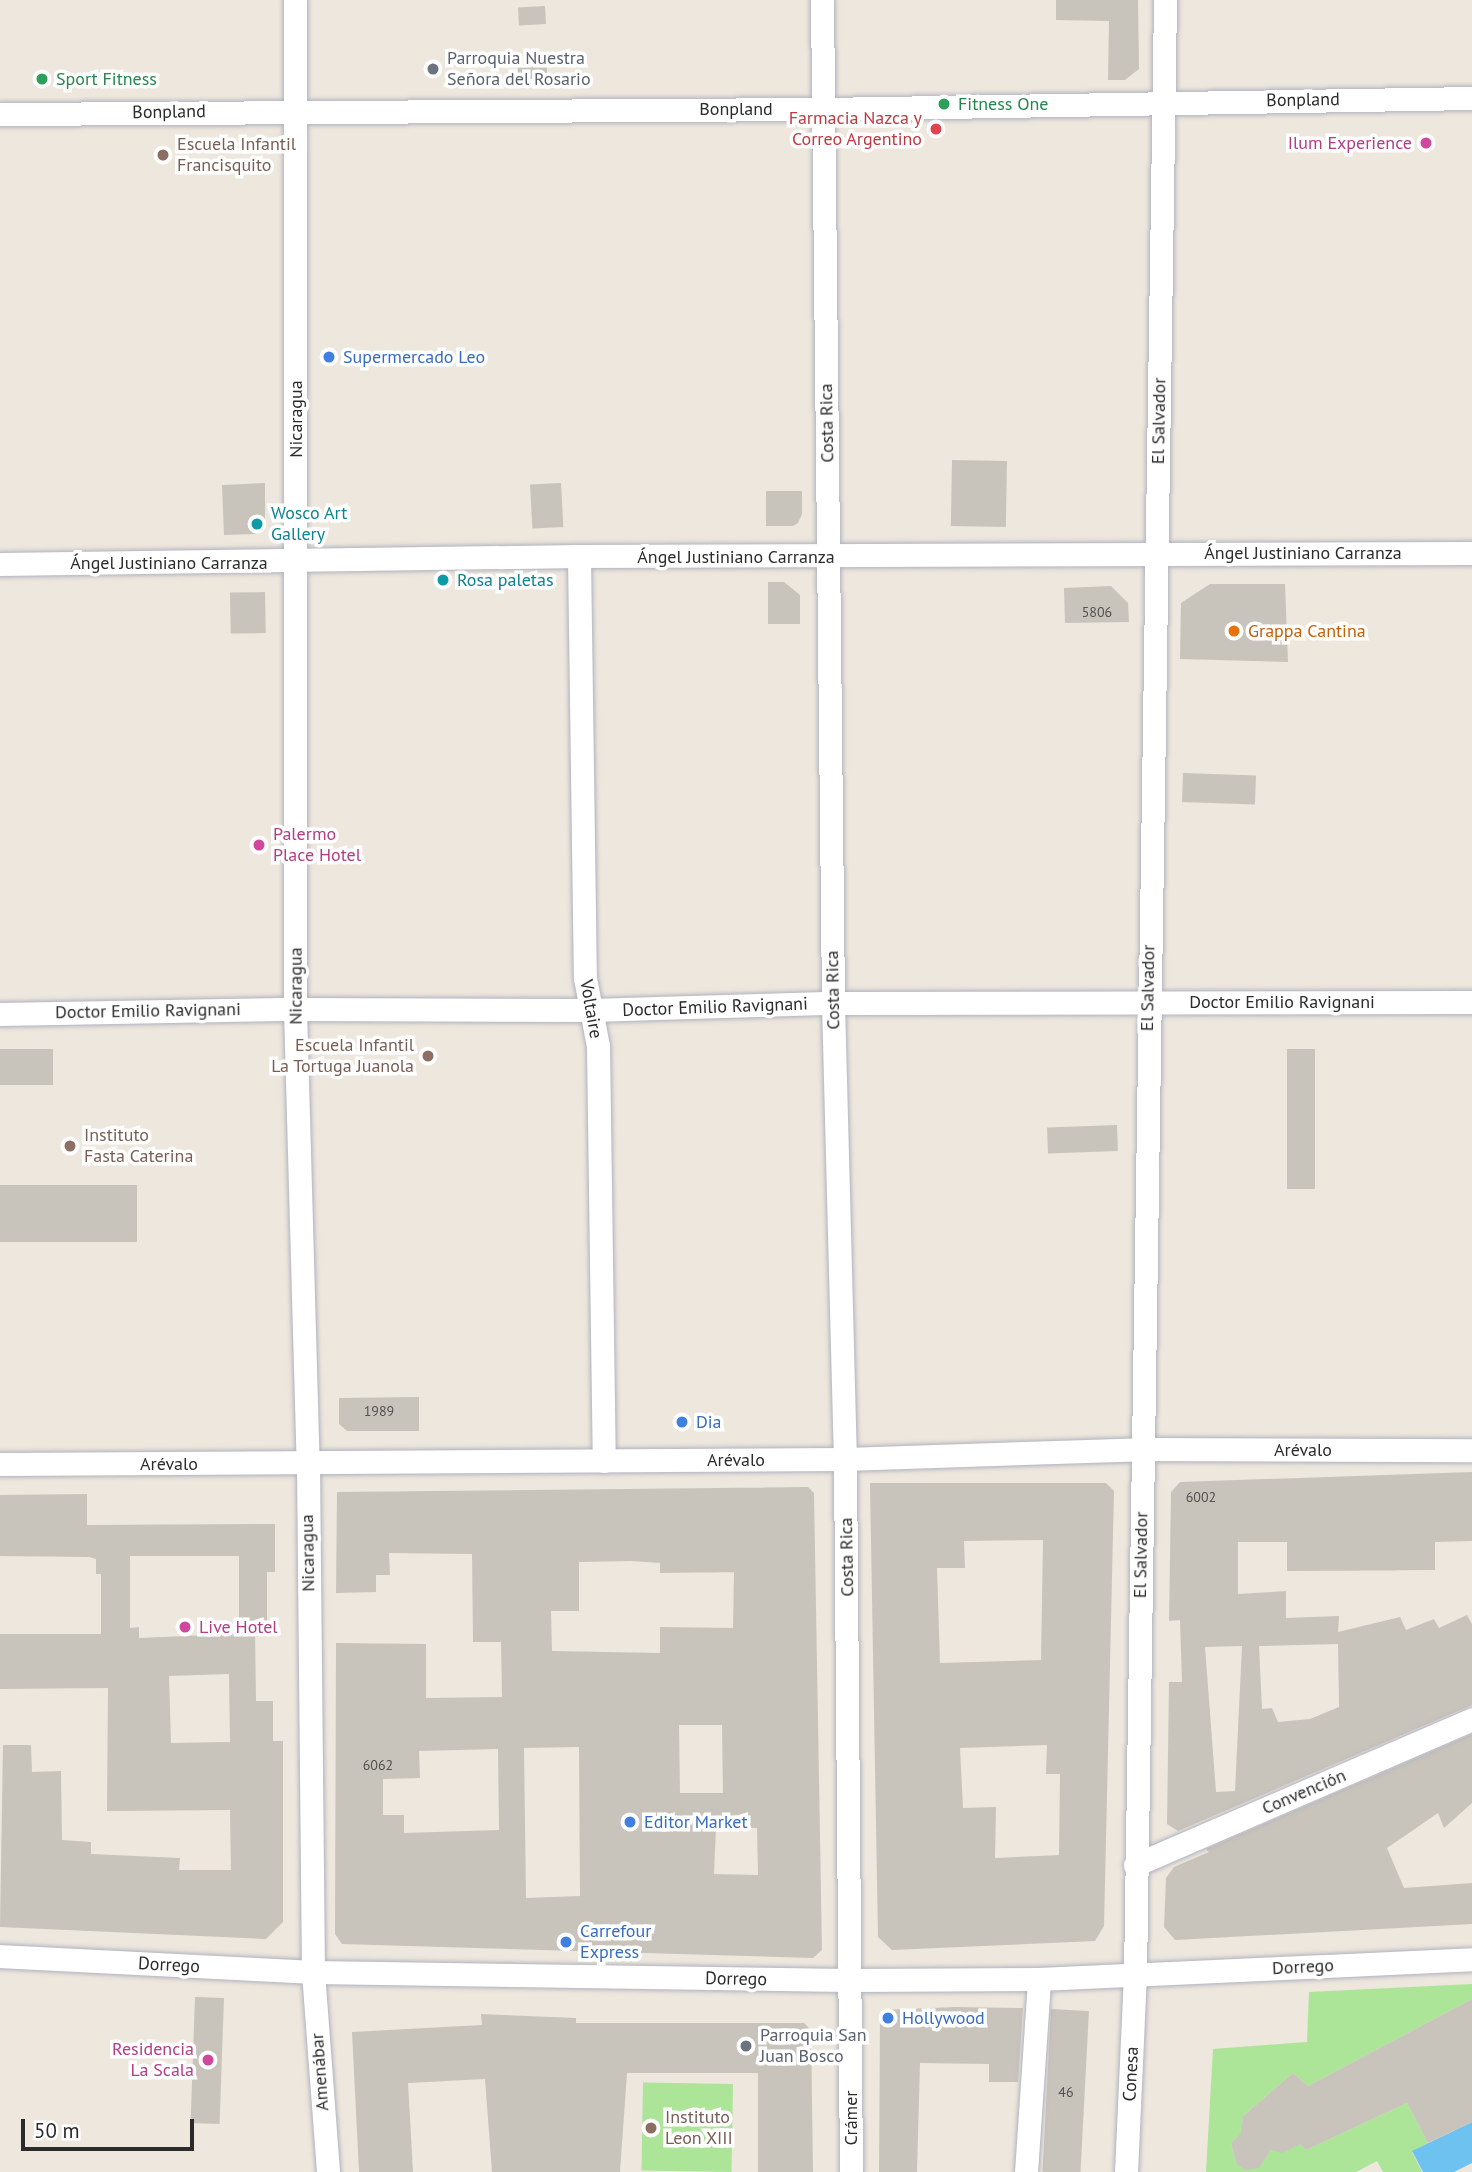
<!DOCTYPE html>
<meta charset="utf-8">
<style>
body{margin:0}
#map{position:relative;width:1472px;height:2172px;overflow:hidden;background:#ede7dd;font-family:"PT Sans",sans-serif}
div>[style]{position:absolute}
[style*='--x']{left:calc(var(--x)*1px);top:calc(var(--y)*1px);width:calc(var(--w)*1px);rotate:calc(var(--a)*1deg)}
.green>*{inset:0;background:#ace498;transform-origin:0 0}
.water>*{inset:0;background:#6ec2f0}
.building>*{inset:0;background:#c8c4bc;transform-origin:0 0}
.roads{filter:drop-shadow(0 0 2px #b1b2bf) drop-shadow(0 0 2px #b1b2bf)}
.minor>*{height:23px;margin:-11.5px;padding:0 11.5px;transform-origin:11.5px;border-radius:11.5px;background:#fff}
.dots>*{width:19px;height:19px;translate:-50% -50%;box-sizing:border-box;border:4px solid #fff;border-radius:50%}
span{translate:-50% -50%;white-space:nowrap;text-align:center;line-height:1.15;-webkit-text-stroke:7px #fff;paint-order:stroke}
.number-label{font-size:14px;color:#52514f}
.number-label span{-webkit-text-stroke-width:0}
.worship-label{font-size:18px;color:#5b616d}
.left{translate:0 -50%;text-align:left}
.leisure-label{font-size:18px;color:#27864d}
.street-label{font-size:18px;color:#2b2b2b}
.health-label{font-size:18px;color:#be3a42}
.right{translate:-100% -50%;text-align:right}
.hotel-label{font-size:18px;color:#b23c85}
.education-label{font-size:18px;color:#785e54}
.shop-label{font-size:18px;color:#366cbe}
.culture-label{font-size:18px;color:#0d838f}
.food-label{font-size:18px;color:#c56008}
.scale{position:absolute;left:21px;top:2119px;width:173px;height:32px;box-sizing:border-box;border:4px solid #2b2b2b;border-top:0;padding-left:9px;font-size:21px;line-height:24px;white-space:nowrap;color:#2b2b2b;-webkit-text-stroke:5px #fff;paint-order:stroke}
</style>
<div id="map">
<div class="green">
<div style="clip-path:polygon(1472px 1984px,1472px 1999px,1308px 2086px,1293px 2073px,1244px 2115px,1242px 2123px,1249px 2132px,1238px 2136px,1231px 2143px,1236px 2163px,1258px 2168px,1271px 2150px,1300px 2144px,1306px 2150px,1407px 2103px,1428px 2143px,1412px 2152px,1422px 2172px,1383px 2172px,1377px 2161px,1356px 2172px,1206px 2172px,1213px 2049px,1307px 2042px,1309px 1992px)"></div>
<div style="left:733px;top:2084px;width:88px;height:90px;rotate:91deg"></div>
</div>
<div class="water">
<div style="clip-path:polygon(1472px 2122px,1472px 2163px,1454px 2172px,1423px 2172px,1412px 2151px)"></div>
</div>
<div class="building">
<div style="clip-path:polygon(1056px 0,1138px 0,1139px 69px,1125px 80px,1108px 80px,1109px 21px,1056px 20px)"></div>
<div style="left:545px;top:6px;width:18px;height:27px;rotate:87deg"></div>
<div style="left:547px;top:64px;width:18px;height:29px;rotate:90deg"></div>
<div style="left:952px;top:460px;width:55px;height:66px;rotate:1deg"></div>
<div style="clip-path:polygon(265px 483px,265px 526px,255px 534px,224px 535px,222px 485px)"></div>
<div style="left:561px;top:483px;width:44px;height:31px;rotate:87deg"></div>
<div style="clip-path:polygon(766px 491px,802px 491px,802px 514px,798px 523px,793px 526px,766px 526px)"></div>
<div style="clip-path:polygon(768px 582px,784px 582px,800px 595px,800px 624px,768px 624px)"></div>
<div style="clip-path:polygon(1210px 584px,1285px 584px,1288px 662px,1180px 659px,1181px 603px)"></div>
<div style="clip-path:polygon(1111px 586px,1128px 603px,1129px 622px,1065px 623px,1064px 588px)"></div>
<div style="left:265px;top:592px;width:41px;height:35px;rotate:89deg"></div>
<div style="left:1183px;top:773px;width:73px;height:29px;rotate:2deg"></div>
<div style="left:0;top:1049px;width:53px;height:36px"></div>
<div style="left:1287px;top:1049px;width:28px;height:140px"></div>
<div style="left:1117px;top:1125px;width:26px;height:70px;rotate:88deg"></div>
<div style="left:0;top:1185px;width:137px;height:57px"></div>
<div style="clip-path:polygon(419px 1397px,419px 1431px,347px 1431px,339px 1424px,339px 1398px)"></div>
<div style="clip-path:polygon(evenodd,1472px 1472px,1472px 1541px,1435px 1542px,1435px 1570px,1287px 1571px,1287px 1542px,1238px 1542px,1238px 1594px,1286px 1591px,1286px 1618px,1339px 1616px,1338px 1632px,1400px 1617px,1406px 1630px,1434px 1619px,1439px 1628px,1467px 1615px,1472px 1624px,1472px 1705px,1178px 1831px,1167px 1824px,1169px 1682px,1182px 1682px,1180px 1620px,1169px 1621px,1171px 1492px,1180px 1482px,1472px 1472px,1338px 1644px,1339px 1707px,1310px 1719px,1278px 1722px,1272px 1708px,1262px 1709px,1259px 1646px,1338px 1644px,1472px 1472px,1242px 1646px,1235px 1791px,1216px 1792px,1205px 1647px,1242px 1646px)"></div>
<div style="clip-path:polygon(evenodd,870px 1483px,1106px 1483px,1114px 1491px,1104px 1926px,1095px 1941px,892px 1950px,878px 1937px,870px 1483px,1043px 1540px,1041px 1660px,940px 1663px,937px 1568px,965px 1568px,964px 1541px,1043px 1540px,870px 1483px,1047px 1745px,1046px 1774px,1060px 1774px,1059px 1855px,995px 1858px,996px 1807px,963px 1808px,960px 1748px,1047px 1745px)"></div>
<div style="clip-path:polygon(evenodd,808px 1487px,814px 1493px,822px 1950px,813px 1958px,342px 1944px,335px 1934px,336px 1643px,426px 1644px,426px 1698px,502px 1697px,501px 1642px,473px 1642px,472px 1554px,389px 1553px,390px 1575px,376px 1575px,376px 1592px,336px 1593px,337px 1492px,808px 1487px,632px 1561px,660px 1563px,660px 1573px,734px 1572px,733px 1628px,660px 1627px,660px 1653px,552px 1651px,551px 1611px,579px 1611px,579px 1562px,632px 1561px,808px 1487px,679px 1725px,722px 1725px,723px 1793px,680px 1793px,679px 1725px,808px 1487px,579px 1747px,580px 1896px,526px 1898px,524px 1748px,579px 1747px,808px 1487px,498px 1749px,499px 1830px,404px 1833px,404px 1815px,383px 1815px,383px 1779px,420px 1778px,419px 1751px,498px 1749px,808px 1487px,716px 1827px,757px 1828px,758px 1875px,714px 1874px,716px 1827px)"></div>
<div style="clip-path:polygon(evenodd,87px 1494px,87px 1525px,275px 1524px,275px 1572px,267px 1572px,267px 1622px,239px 1621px,239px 1556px,130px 1556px,130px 1628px,139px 1627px,139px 1638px,255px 1633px,256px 1701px,273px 1701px,273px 1741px,283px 1741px,283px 1922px,266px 1939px,0 1927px,3px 1745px,31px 1745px,32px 1772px,61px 1771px,62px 1840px,91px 1842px,91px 1854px,180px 1858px,179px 1870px,231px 1870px,230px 1810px,107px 1811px,108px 1688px,0 1689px,0 1634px,101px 1634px,101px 1574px,96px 1574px,96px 1559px,89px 1557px,0 1556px,0 1495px,87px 1494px,229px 1674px,230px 1742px,171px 1743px,169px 1676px,229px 1674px)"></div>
<div style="clip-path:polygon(1472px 1734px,1472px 1803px,1444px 1828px,1438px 1813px,1387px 1848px,1404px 1888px,1472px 1883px,1472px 1924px,1175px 1940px,1164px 1927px,1166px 1878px,1174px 1867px,1209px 1852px,1206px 1849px)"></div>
<div style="left:195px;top:1997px;width:29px;height:126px;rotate:2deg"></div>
<div style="clip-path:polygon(1472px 1999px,1472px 2122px,1428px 2143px,1407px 2103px,1306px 2150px,1300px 2144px,1283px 2153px,1271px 2150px,1259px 2168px,1245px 2170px,1236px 2163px,1231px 2143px,1241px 2133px,1243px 2116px,1293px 2073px,1308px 2086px)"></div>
<div style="clip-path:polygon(955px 2007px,1023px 2008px,1018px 2082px,989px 2082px,989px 2064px,920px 2063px,917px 2172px,879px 2172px,880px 2017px,884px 2010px)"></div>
<div style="left:1051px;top:2009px;width:38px;height:163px;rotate:3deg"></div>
<div style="clip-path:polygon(481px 2014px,576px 2018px,576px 2023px,804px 2023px,811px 2030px,813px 2172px,758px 2172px,758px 2073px,627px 2073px,620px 2172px,492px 2172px,485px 2079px,408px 2083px,413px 2172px,359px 2172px,352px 2032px,482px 2025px)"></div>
</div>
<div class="roads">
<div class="minor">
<div style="--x:295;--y:0;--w:1009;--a:90"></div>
<div style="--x:295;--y:1009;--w:455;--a:88.4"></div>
<div style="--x:308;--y:1464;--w:508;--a:89.44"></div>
<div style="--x:313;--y:1972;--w:201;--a:85.7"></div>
<div style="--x:822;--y:0;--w:1003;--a:89.37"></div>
<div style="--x:833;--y:1003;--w:456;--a:88.5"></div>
<div style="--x:845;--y:1459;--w:713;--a:89.52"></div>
<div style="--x:0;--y:114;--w:824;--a:-0.35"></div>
<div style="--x:824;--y:109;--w:648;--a:-0.97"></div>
<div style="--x:579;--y:556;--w:422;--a:89.2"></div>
<div style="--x:585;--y:978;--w:69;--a:79.2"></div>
<div style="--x:598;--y:1046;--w:415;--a:89.2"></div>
<div style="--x:0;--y:564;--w:579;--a:-0.79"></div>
<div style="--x:579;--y:556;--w:893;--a:-0.19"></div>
<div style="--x:0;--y:1014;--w:295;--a:-1"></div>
<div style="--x:295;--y:1009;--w:296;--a:0.2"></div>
<div style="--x:591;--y:1010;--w:242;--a:-1.7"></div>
<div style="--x:833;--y:1003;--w:639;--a:-0.09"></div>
<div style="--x:0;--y:1464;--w:845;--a:-0.34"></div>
<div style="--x:845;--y:1459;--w:297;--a:-1.9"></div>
<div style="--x:1142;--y:1449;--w:330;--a:0.2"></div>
<div style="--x:1135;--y:1865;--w:367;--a:-23.4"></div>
<div style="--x:0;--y:1956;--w:313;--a:2.9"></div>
<div style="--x:313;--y:1972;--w:538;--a:0.85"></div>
<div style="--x:851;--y:1980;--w:188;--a:-0.3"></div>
<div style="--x:1039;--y:1979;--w:433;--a:-2.6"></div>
<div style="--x:1026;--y:2172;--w:193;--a:-86.1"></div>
<div style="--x:1126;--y:2172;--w:196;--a:-87.4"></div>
<div style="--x:1135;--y:1976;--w:1976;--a:-89.13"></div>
</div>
</div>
<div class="dots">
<div style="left:433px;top:69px;background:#6b7280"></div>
<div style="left:42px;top:79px;background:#2e9e5b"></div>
<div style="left:944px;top:104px;background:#2e9e5b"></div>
<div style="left:936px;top:129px;background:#e0444e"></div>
<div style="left:1426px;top:143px;background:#d1479c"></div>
<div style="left:163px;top:155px;background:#8d6e63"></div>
<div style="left:329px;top:357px;background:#3f7fe0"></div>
<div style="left:257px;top:524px;background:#0f9aa8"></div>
<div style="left:443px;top:580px;background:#0f9aa8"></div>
<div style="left:1234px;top:631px;background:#e8710a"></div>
<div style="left:259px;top:845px;background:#d1479c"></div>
<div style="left:428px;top:1056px;background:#8d6e63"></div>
<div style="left:70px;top:1146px;background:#8d6e63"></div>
<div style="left:682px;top:1422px;background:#3f7fe0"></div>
<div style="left:185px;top:1627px;background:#d1479c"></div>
<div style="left:630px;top:1822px;background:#3f7fe0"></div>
<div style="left:566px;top:1942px;background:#3f7fe0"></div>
<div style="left:888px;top:2018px;background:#3f7fe0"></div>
<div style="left:746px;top:2046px;background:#6b7280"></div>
<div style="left:208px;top:2060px;background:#d1479c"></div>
<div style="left:651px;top:2128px;background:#8d6e63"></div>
</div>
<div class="number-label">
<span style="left:1097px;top:612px">5806</span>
<span style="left:379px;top:1411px">1989</span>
<span style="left:1201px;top:1497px">6002</span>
<span style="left:378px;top:1765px">6062</span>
<span style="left:1066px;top:2092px">46</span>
</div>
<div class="worship-label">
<span class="left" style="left:447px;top:69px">Parroquia Nuestra<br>Señora del Rosario</span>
<span class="left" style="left:760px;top:2046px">Parroquia San<br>Juan Bosco</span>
</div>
<div class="leisure-label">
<span class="left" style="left:56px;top:79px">Sport Fitness</span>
<span class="left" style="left:958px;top:104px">Fitness One</span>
</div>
<div class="street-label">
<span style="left:1303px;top:100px;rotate:-1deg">Bonpland</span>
<span style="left:736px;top:109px">Bonpland</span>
<span style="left:169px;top:112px;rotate:-1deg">Bonpland</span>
<span style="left:296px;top:419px;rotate:-90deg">Nicaragua</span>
<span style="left:1159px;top:421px;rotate:-89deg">El Salvador</span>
<span style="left:827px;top:423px;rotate:-91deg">Costa Rica</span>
<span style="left:1303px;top:553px">Ángel Justiniano Carranza</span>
<span style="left:736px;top:557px">Ángel Justiniano Carranza</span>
<span style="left:169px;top:563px">Ángel Justiniano Carranza</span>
<span style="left:296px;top:986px;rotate:-90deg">Nicaragua</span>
<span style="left:1148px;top:988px;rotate:-89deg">El Salvador</span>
<span style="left:833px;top:990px;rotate:-91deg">Costa Rica</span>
<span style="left:1282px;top:1002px">Doctor Emilio Ravignani</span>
<span style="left:715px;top:1007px;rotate:-2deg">Doctor Emilio Ravignani</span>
<span style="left:591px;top:1009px;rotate:80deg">Voltaire</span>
<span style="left:148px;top:1011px;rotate:-1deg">Doctor Emilio Ravignani</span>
<span style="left:1303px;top:1450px">Arévalo</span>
<span style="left:736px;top:1460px">Arévalo</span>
<span style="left:169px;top:1464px">Arévalo</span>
<span style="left:308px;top:1553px;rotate:-91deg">Nicaragua</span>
<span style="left:1141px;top:1555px;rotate:-89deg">El Salvador</span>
<span style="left:847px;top:1557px;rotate:-91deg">Costa Rica</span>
<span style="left:1304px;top:1792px;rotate:-23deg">Convención</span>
<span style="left:169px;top:1965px;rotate:3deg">Dorrego</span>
<span style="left:1303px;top:1967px;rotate:-3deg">Dorrego</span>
<span style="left:736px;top:1979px;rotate:1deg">Dorrego</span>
<span style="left:320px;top:2072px;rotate:-94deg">Amenábar</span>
<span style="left:1131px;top:2074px;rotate:-87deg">Conesa</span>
<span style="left:851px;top:2118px;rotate:-90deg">Crámer</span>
</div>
<div class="health-label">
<span class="right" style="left:922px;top:129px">Farmacia Nazca y<br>Correo Argentino</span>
</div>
<div class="hotel-label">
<span class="right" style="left:1412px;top:143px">Ilum Experience</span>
<span class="left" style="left:273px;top:845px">Palermo<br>Place Hotel</span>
<span class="left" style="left:199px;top:1627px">Live Hotel</span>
<span class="right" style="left:194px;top:2060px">Residencia<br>La Scala</span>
</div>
<div class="education-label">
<span class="left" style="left:177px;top:155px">Escuela Infantil<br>Francisquito</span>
<span class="right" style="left:414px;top:1056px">Escuela Infantil<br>La Tortuga Juanola</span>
<span class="left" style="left:84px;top:1146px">Instituto<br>Fasta Caterina</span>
<span class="left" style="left:665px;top:2128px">Instituto<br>Leon XIII</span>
</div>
<div class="shop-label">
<span class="left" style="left:343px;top:357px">Supermercado Leo</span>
<span class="left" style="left:696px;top:1422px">Dia</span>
<span class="left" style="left:644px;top:1822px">Editor Market</span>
<span class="left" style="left:580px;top:1942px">Carrefour<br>Express</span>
<span class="left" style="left:902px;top:2018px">Hollywood</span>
</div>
<div class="culture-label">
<span class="left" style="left:271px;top:524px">Wosco Art<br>Gallery</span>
<span class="left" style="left:457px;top:580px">Rosa paletas</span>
</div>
<div class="food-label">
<span class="left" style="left:1248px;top:631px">Grappa Cantina</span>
</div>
<div class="scale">50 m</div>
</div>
